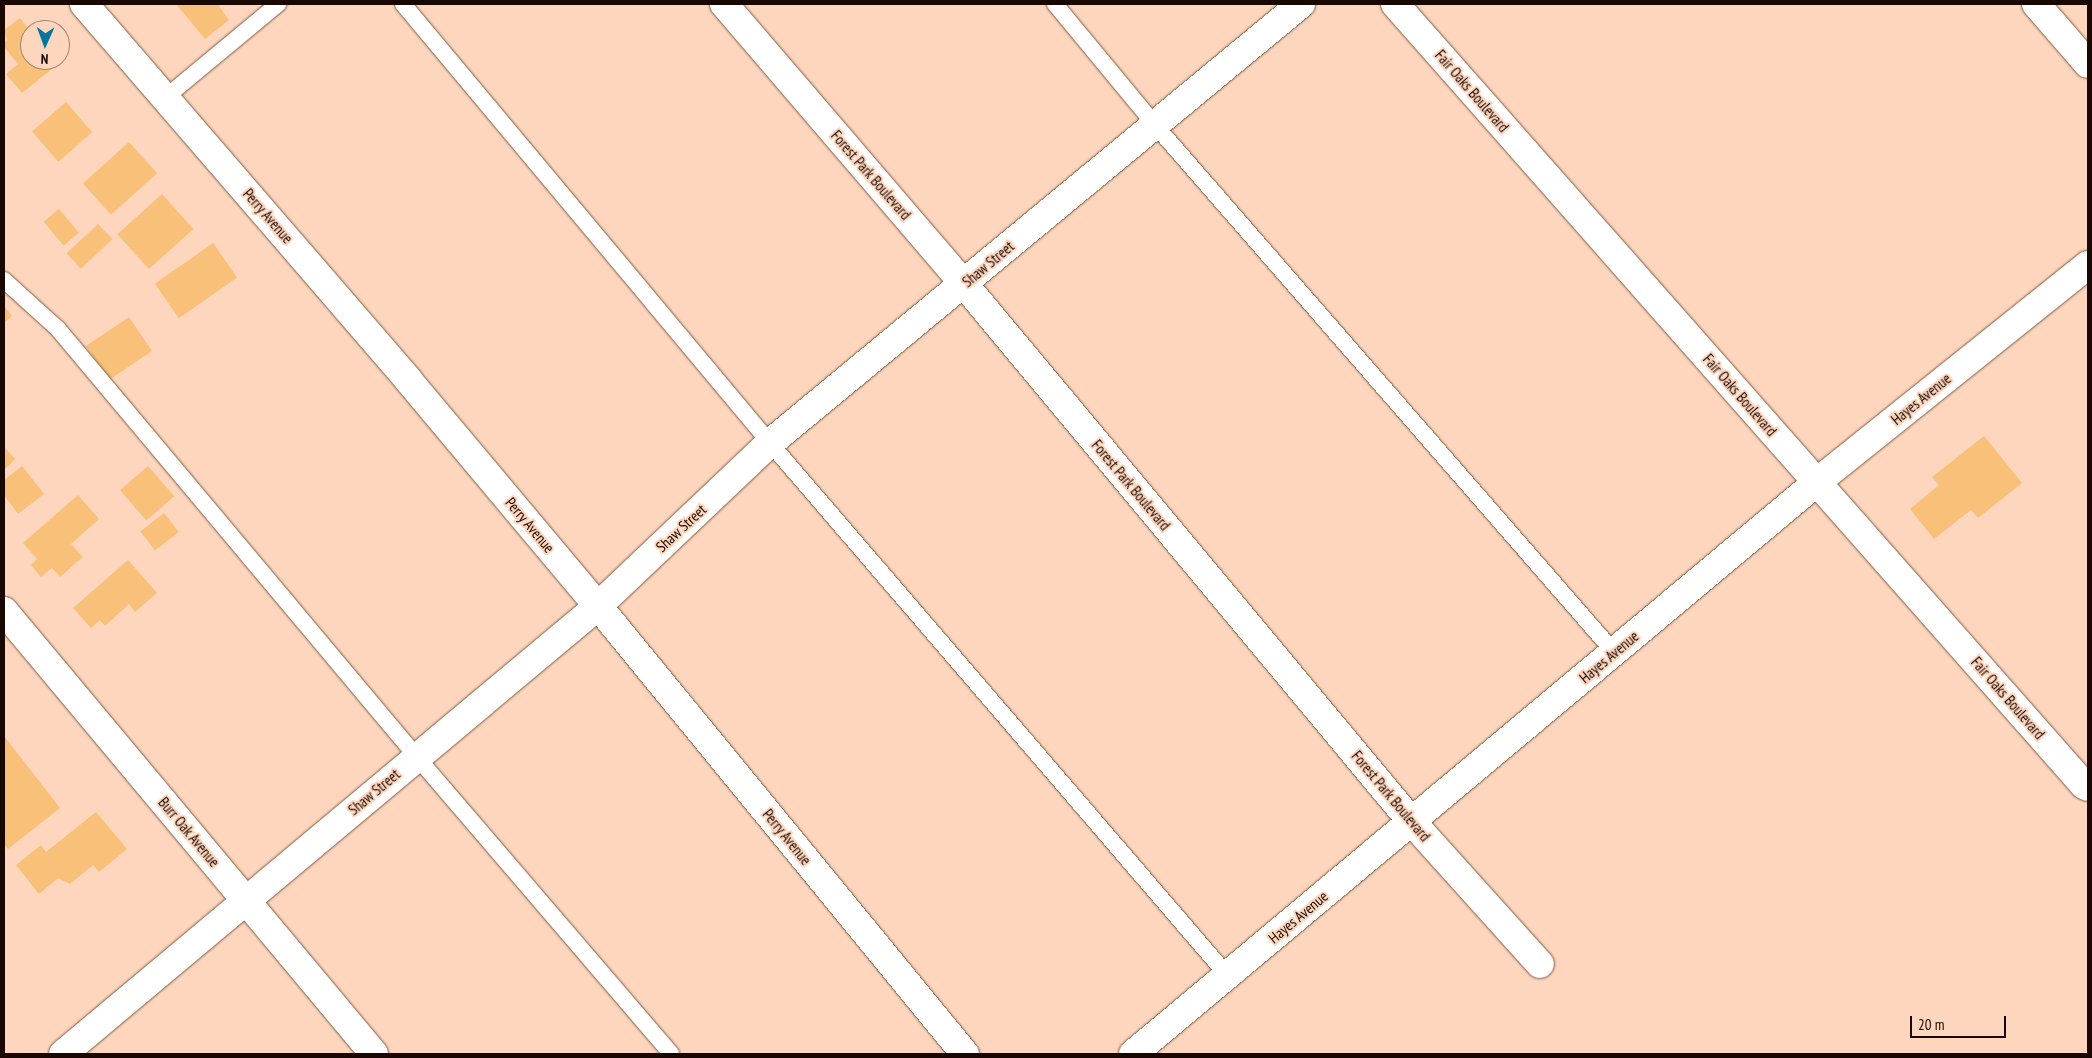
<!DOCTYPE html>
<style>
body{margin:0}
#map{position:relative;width:2092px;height:1058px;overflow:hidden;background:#fed6be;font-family:"PT Sans Narrow",sans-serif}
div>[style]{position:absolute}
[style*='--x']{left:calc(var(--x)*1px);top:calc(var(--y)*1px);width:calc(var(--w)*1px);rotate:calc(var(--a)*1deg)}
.building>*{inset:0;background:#f8c078;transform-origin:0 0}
.roads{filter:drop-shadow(0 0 1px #84593e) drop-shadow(0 0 1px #84593e)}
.service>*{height:16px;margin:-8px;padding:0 8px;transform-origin:8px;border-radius:8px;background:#fff}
.minor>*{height:28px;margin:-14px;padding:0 14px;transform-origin:14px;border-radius:14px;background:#fff}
span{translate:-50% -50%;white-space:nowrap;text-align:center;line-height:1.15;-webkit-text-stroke:4px #fed6be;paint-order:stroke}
.street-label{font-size:15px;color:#180801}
.frame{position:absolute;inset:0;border:5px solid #180801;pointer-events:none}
.north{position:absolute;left:20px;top:20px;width:50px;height:50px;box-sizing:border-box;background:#fed6be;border:1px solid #a28472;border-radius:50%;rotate:182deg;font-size:14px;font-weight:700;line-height:20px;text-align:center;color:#180801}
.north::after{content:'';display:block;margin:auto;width:18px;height:22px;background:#0676a0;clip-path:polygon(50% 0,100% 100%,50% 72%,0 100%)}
.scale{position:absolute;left:1910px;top:1016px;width:96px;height:22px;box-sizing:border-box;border:2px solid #180801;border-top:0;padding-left:6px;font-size:15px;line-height:18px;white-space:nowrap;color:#180801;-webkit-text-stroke:4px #fed6be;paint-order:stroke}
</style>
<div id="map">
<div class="building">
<div style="clip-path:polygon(176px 4px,222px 4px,219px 6px,229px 20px,205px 39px)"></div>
<div style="clip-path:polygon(20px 18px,30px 31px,30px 60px,53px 60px,57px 65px,22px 93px,6px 74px,18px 64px,4px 47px,4px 42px,7px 40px,4px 30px)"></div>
<div style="left:66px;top:102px;width:40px;height:45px;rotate:49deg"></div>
<div style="left:129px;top:142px;width:42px;height:62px;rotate:48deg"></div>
<div style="left:162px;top:194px;width:47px;height:60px;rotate:48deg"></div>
<div style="left:59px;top:209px;width:31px;height:20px;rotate:50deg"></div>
<div style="left:98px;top:224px;width:21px;height:43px;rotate:47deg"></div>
<div style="left:213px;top:243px;width:42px;height:71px;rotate:55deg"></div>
<div style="clip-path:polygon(4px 306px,12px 316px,4px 323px)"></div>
<div style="left:129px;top:317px;width:41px;height:52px;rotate:56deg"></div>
<div style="clip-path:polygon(1984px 436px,2022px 483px,1978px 518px,1971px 510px,1934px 539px,1910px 509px,1939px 485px,1932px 477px)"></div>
<div style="clip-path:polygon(4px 447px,15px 459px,4px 470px)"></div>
<div style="clip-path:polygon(22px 466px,44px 494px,18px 514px,4px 495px,4px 480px)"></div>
<div style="left:148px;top:466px;width:40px;height:37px;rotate:49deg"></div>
<div style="clip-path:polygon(78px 495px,99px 519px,71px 544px,83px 557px,60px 577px,52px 568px,41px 577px,31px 565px,37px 559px,23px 543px)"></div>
<div style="left:164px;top:513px;width:24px;height:30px;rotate:52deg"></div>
<div style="clip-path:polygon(128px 560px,157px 593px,135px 612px,129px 604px,105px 626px,100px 620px,91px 628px,73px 608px)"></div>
<div style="clip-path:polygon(4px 736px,60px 808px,8px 849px,4px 844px)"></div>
<div style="clip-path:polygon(96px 812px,127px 849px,99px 872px,93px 865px,70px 884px,58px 878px,39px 894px,16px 865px,41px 845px,46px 852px)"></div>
</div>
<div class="roads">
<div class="service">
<div style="--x:403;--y:4;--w:572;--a:50.1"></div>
<div style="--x:770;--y:443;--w:703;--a:49.33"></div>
<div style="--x:1055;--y:4;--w:157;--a:50.4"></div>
<div style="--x:1155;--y:125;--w:699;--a:48.95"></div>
<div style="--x:166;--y:97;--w:146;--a:-39.7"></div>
<div style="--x:4;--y:280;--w:73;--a:42.2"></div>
<div style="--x:58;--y:329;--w:557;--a:50.02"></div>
<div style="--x:416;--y:756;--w:392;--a:49.4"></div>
</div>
<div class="minor">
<div style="--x:84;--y:4;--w:498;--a:49.2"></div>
<div style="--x:409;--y:381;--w:294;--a:50"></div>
<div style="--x:598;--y:606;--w:579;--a:50.68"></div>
<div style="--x:724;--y:4;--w:369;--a:49.4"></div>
<div style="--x:964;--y:284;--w:700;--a:50.22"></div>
<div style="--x:1412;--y:822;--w:191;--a:48"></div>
<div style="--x:1395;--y:4;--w:1041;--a:48.58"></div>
<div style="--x:2084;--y:785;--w:4;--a:27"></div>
<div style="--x:2036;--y:4;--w:79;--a:49.1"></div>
<div style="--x:4;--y:611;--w:577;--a:50.13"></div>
<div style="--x:63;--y:1054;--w:698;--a:-39.94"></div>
<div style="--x:598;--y:606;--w:237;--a:-43.5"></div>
<div style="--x:770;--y:443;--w:689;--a:-39.58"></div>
<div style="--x:1133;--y:1054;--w:892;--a:-39.9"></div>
<div style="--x:1817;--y:482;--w:347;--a:-38.7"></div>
</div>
</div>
<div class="street-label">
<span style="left:1472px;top:91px;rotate:49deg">Fair Oaks Boulevard</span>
<span style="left:871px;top:175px;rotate:49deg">Forest Park Boulevard</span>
<span style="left:268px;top:216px;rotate:49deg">Perry Avenue</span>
<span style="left:988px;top:264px;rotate:-40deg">Shaw Street</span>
<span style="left:1740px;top:395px;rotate:49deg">Fair Oaks Boulevard</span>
<span style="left:1921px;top:399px;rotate:-39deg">Hayes Avenue</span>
<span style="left:1131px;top:485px;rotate:50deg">Forest Park Boulevard</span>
<span style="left:530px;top:525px;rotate:50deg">Perry Avenue</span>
<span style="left:681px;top:528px;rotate:-43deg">Shaw Street</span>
<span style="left:1609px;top:657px;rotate:-40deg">Hayes Avenue</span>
<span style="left:2008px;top:698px;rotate:49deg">Fair Oaks Boulevard</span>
<span style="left:374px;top:792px;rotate:-40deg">Shaw Street</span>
<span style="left:1391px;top:796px;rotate:50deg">Forest Park Boulevard</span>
<span style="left:189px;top:832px;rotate:50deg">Burr Oak Avenue</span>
<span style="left:787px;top:837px;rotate:51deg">Perry Avenue</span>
<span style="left:1298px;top:917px;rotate:-40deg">Hayes Avenue</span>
</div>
<div class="frame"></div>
<div class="north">N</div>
<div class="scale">20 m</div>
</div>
